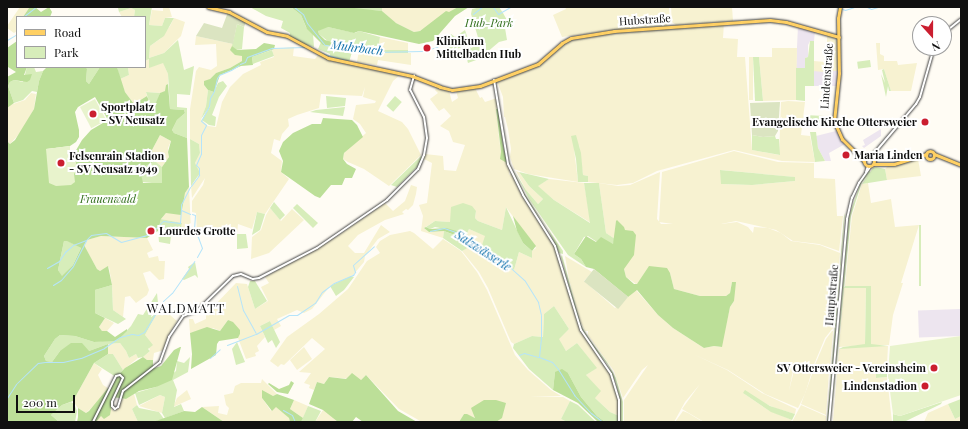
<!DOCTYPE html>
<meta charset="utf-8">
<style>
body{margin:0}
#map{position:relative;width:968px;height:429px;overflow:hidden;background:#fffcf4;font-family:"Playfair Display",serif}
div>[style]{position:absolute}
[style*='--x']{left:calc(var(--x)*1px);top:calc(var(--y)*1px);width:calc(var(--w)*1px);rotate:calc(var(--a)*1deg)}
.industrial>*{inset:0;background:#ede5ef;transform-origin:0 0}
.farmland>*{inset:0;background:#f7f2d1;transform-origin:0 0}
.green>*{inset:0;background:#d7edba;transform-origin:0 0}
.forest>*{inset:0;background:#bcdf98}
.cemetery>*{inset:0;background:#dbe4c1;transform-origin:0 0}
.pitch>*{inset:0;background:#e8f3cc;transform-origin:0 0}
.stream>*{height:1px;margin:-0.5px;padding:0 0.5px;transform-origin:0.5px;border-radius:0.5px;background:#b5e4fa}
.roads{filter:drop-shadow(0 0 1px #434343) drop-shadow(0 0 1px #434343)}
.minor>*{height:2px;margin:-1px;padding:0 1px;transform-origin:1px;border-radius:1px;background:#fff}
.major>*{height:3px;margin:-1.5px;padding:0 1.5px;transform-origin:1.5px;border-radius:1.5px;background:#ffd064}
.major>.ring{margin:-1.5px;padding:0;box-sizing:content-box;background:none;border:3px solid #ffd064;border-radius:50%}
.dots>*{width:11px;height:11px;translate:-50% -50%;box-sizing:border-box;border:2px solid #fff;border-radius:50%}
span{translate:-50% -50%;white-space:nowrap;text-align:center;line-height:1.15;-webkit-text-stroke:4px #fff;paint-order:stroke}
.street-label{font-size:11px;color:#101010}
.park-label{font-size:11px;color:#316e1b;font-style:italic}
.poi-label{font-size:11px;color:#101010;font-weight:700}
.left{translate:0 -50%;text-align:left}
.right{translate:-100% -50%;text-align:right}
.water-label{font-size:12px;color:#1071ac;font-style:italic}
.quarter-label{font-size:13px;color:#101010;letter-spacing:1px}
.frame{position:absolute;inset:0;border:8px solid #101010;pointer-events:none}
.legend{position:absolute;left:16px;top:16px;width:130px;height:52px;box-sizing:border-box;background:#fff;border:1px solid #9f9f9f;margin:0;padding:5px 7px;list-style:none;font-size:12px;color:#101010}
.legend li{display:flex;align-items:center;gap:8px;height:20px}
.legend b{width:20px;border:1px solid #9f9f9f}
.north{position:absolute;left:912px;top:16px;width:40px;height:40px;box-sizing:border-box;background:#fff;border:1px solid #9f9f9f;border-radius:50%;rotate:159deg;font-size:11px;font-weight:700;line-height:16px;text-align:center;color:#101010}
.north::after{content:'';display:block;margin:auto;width:14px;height:18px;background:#cb1e30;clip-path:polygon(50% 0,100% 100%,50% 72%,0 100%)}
.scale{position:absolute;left:16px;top:395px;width:59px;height:18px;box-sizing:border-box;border:2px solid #101010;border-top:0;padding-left:5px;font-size:12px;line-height:14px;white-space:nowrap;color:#101010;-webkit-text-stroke:3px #fff;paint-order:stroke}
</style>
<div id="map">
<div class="industrial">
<div style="clip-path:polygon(798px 26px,815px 31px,814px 41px,810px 41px,808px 45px,808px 57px,805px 58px,805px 68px,796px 68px)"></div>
<div style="left:814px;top:71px;width:24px;height:15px"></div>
<div style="clip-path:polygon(881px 129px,881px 136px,864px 148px,862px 146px,865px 145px,863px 140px)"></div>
<div style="clip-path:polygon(836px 131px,845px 144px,829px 153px,831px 161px,825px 161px,818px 148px,816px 136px)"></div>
<div style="left:960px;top:309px;width:27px;height:42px;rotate:88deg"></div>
</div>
<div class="farmland">
<div style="clip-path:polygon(20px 7px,29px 8px,23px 17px,17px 17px,17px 31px,14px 33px,7px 28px,7px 26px)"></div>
<div style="clip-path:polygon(163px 7px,169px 7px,172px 17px,165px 18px,162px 26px,149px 25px,152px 10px,163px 11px)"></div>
<div style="clip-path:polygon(382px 7px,458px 7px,420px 31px,414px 32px,394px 22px,382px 11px)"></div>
<div style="clip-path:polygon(565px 7px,669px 7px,670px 23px,667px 26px,613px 30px,562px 37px,553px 15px,566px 9px)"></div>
<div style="clip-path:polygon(671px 7px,732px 7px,733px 21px,676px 25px,672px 22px)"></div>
<div style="clip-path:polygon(131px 8px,135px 10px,134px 17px,122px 17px,119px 12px)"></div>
<div style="clip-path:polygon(174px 18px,185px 22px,181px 36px,164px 53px,149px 58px,150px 46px,160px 39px,170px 26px)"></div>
<div style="clip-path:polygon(724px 23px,723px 38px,738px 39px,737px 57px,745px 57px,752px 150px,779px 155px,781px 102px,788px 101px,805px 102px,801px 135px,810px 136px,815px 162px,782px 161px,734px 150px,657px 171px,633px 183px,617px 185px,588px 182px,588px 176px,583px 175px,579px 145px,574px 149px,578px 182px,528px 174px,514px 169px,510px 157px,511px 149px,508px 129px,505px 117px,504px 117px,503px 97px,497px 81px,541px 63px,559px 46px,571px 38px,615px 32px,663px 29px)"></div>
<div style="clip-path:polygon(196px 36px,233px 44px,242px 56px,242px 61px,230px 68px,216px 73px,204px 85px,208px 90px,206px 106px,201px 119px,208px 126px,216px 127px,222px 102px,230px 87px,243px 74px,261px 65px,260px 62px,274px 57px,272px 49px,294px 47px,293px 56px,315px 59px,318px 55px,362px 67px,400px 75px,393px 81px,378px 111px,402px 122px,408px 129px,421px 155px,389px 186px,364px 169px,348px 162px,343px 159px,344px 153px,366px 133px,360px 124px,353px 119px,356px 105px,375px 103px,376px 101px,363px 97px,365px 87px,362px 96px,321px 94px,319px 108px,297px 115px,288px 119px,289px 126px,282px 134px,280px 141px,274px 139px,271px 153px,282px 161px,281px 172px,289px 179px,265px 214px,257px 212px,252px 229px,238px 224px,237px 235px,225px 231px,207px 230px,207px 234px,197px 233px,196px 213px,192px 212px,192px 201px,203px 185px,205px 178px,192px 198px,191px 186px,198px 178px,195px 163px,200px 153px,199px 144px,190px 139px,190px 109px,196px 71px,199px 67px,211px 70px,217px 66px,216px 44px,195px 45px)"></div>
<div style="clip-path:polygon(827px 36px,834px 38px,838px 42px,838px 71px,827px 71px)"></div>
<div style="clip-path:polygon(380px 37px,408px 43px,408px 50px,378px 50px)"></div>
<div style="clip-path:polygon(876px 43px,880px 43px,880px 54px,884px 56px,884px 61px,897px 61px,898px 65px,917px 63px,911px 91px,891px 91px,884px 69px,878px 70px)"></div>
<div style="clip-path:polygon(772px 48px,797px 48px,796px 100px,763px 101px,759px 57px,772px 57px)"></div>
<div style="clip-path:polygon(359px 50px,366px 52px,411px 53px,411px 65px,378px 60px,377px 65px,357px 62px)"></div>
<div style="left:749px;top:57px;width:4px;height:43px"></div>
<div style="clip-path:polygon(149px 59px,163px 62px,168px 74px,168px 84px,166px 85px,166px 91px,161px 93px,146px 92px,147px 96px,134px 104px,125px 92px,120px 79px,129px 75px,128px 68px,145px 67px,145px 61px)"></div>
<div style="left:814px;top:61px;width:11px;height:10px;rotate:5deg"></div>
<div style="clip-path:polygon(437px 87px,449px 91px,452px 102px,458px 98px,456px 91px,475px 88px,480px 98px,482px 97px,485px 102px,497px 98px,498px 109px,496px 109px,499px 138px,501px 152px,510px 170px,509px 175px,511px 173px,522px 196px,555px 247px,579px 327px,610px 373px,618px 398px,619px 416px,610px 412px,595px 398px,586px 375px,596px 368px,577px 343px,566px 351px,558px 339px,569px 329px,554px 306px,544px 314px,543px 337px,532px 336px,514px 344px,511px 342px,488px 288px,479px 272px,462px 251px,472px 245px,474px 242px,466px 236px,469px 229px,486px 236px,481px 248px,501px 259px,514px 270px,519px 252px,532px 258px,532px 251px,536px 248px,506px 207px,502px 230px,478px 221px,475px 218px,476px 211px,450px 222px,435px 221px,424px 228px,429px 232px,444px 231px,443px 238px,421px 231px,423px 216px,419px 205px,427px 203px,432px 163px,424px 159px,425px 154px,443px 156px,444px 170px,456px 171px,465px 145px,453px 142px,449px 131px,440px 126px,451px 116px,444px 108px,439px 111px,430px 99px,438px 93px,435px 90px)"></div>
<div style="clip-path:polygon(31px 93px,36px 94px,34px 109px,21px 132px,10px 144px,7px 141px,7px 108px,10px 105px,25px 100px)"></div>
<div style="clip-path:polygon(160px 135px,171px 141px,168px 148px,169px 157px,162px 167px,155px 161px,152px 150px)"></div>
<div style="clip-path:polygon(evenodd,734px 151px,778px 162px,814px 163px,814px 178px,835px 179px,837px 216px,843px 216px,839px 251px,819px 244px,793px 241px,776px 230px,736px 221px,721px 224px,673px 224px,659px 222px,662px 172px,734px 151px,721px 170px,794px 177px,795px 181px,752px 185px,721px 184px,721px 170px)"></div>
<div style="clip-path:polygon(918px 159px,921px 176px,887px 180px,885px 169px,889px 165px)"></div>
<div style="clip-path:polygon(516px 171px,519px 172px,529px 186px,543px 199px,538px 204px,526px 190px)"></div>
<div style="clip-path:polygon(660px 172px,657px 219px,661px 224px,721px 224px,737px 222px,748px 227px,753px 233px,754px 227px,768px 228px,781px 233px,791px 241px,820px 245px,840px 253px,833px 328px,825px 338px,813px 367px,794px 365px,789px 391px,795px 366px,813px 368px,805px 394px,798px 408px,765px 394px,728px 370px,693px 354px,727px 370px,762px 393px,796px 409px,795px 414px,775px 408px,743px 393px,768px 410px,792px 420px,790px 422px,704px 422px,682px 409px,700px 384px,685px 402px,674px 422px,624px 422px,624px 400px,648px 365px,642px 370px,623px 398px,614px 371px,588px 335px,588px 331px,585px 331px,580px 321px,569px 279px,565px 256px,592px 272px,584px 281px,615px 308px,636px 290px,658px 315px,673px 328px,704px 348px,714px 346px,721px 347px,730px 307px,734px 301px,732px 282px,730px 293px,726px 296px,700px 296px,674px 289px,670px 273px,636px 284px,626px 277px,624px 269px,624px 230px,616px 221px,615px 239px,606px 233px,599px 183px,618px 186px,630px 185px)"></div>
<div style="clip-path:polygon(549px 179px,584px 183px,591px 223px,554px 200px,537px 186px)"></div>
<div style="clip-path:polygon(868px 183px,871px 203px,891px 199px,895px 227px,919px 225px,901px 283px,903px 283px,893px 315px,889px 345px,871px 345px,871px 286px,845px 286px,852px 216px,862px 184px)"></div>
<div style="clip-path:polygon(411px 185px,417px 187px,416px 194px,413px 205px,408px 210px,406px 209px,402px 212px,404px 214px,385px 220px,358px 235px,348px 246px,355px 253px,364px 253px,381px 225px,390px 232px,378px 239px,365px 256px,364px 262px,353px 275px,330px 286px,312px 309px,304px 313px,297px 310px,277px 319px,281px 326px,274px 330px,270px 321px,260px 326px,265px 337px,257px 346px,259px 351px,255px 353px,256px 356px,246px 359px,238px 338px,240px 334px,228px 320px,220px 331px,213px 328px,190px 333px,189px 319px,193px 319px,195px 324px,206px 319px,206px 316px,211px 309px,236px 283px,247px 284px,255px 309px,268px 301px,261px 287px,269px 283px,265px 277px,336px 237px,385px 203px,393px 211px,405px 201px)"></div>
<div style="clip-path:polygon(189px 187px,191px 231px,180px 232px,182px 223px,161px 219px,166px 213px,183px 199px,185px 193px)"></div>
<div style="clip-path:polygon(270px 208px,281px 221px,292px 209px,304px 220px,269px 253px,251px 259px,252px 237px,261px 230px,266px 215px)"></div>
<div style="clip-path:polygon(410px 231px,414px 233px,433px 249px,443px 239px,461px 251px,477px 272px,487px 290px,515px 355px,528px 370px,551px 390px,561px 396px,530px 397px,563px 397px,570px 401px,561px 419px,567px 422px,496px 422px,497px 419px,476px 418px,464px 414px,459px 422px,422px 422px,399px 409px,366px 375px,361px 380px,329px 377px,324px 384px,317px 382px,314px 390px,309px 388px,310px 385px,304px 383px,311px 373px,299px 372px,325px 349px,312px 338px,284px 365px,281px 364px,278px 367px,270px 361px,287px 337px,319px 314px,348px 289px,367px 261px,380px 253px,376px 247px,380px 241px,390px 235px)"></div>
<div style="clip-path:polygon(101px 236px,147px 238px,153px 250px,147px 253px,149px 258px,158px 256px,159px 261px,165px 261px,164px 279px,159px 280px,150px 271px,143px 273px,149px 290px,147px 295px,136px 303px,130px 296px,125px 297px,123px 317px,113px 310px,112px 285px,109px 267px,100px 271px,97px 269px,84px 246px,87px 240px)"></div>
<div style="clip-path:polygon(866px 287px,865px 345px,839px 347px,844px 288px)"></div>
<div style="clip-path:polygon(156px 315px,170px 315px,177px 321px,168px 336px,164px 350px,154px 353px,153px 360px,147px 360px,143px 357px,150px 351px,145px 335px)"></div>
<div style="clip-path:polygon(105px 318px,114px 323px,107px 331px,102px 331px,99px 327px)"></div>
<div style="clip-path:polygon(832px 331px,833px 331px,830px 369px,814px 367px,826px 339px)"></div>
<div style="clip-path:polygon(120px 343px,126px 351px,129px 358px,136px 354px,138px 358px,123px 370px,113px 354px,108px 354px,108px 344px)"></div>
<div style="clip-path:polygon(857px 346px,888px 346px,887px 365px,862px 366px,863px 372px,876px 371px,877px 378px,887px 377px,892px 422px,833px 422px,839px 349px)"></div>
<div style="clip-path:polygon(304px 347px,312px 359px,297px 370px,290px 360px)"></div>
<div style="clip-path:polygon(94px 363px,102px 369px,98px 375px,103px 385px,108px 388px,100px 400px,86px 413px,78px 408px,73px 401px)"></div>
<div style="clip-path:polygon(814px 369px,829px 371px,826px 415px,801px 404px)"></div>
<div style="clip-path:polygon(262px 379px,277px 394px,273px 396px,262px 398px,271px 411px,276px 406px,289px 418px,290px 422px,224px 422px,202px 407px,219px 406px,218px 413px,227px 415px,229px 408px,226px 405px,224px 395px,233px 393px,235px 386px,241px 383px,261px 383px)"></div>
<div style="clip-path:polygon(187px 390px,191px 399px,173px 407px,177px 398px)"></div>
<div style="clip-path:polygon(134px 394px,137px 405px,132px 409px,138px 422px,96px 422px,101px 415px,109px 415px,110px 407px,114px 411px,118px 408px,121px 399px,126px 399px)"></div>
<div style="clip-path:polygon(160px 395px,165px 397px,162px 413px,139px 406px)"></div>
<div style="clip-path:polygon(294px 400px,308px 406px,303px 418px,290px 409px)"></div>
<div style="clip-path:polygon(948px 404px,955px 419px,961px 416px,961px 422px,924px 422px,928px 413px)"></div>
<div style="clip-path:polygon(801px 405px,826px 416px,826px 422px,792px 422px)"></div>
<div style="clip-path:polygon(323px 410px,332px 416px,337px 422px,315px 422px)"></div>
<div style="clip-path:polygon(683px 411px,688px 413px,703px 422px,675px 422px)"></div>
</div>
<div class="green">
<div style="clip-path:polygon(121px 7px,152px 7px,149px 25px,162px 26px,165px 18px,174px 18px,164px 36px,150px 46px,149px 58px,164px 53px,178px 40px,184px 70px,194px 66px,190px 95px,177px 94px,177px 107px,187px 108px,187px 138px,174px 133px,172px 130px,177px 120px,185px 113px,184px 110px,170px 109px,168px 74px,163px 63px,149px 68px,149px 59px,145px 61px,145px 17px,134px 17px,135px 10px,131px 8px,119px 12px,118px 8px)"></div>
<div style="clip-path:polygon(250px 7px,291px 7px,301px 15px,306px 27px,313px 34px,314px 47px,306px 45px,290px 36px,290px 33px,281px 28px,283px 21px,266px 16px)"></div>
<div style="clip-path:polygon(345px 7px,382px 7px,382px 11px,349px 9px)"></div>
<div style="clip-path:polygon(481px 7px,499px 7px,503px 13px,508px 22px,505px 28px,507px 40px,499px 42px,479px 59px,468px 63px,463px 47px,448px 51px,445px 41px,451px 34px,455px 37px,465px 30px,471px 48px,480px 44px,471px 14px,472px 9px)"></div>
<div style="clip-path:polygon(237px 24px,244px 27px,242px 49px,236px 50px,232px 46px)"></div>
<div style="clip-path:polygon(322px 27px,328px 27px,355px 33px,359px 31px,380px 37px,378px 50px,408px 50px,408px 53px,371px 53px,359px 50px,359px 47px,354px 45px,346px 46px,329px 42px,319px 34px,318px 31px)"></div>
<div style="clip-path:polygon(810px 41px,814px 41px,814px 86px,805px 86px,805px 101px,796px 100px,796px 68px,805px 68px,805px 58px,808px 57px)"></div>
<div style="clip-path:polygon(321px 42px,326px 46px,353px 49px,349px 62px,330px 57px,330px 54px,318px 49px)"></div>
<div style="clip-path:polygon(272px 50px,274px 56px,253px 64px,252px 57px)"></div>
<div style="clip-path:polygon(753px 57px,759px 57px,763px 101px,755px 101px)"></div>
<div style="left:870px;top:60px;width:7px;height:13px;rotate:82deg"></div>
<div style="clip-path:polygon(27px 67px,34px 67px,36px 72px,43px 71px,39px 81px,37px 92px,32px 91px,23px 100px,14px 103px,8px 86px,10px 82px,14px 80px,23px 82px)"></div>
<div style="clip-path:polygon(86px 67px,100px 67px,89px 84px,86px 81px,87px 69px)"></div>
<div style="clip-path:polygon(117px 67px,131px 67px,128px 68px,129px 75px,120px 79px)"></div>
<div style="clip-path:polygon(884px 69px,891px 91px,889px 91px,888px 86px,886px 97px,881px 74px,885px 83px,882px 70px)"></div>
<div style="clip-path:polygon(223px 81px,227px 86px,219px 97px,212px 115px,216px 117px,215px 126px,209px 125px,202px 120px,211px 105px,201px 119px,206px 106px,208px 90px,214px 92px,218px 83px)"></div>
<div style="clip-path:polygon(146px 92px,160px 93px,156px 105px,151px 107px)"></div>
<div style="clip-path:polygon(326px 96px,346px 98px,345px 106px,327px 108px)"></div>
<div style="left:395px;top:96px;width:9px;height:13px;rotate:41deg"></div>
<div style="clip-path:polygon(345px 107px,343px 116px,310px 112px,316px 110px)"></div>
<div style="left:804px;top:115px;width:21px;height:8px;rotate:3deg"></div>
<div style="clip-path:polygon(810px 132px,816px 132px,818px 148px,825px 161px,815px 162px)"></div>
<div style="clip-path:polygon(576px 135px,581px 153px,583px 175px,588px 176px,588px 182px,578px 182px,576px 159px,571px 136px)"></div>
<div style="clip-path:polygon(752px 135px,763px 137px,775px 136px,776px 139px,779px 139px,780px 155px,752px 150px)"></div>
<div style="clip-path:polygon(190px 139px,199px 144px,200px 153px,195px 163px,200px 173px,191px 186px)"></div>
<div style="clip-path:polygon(421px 156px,422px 158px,418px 166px,397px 187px,391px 185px)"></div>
<div style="clip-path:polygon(155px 161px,162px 167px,162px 184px,142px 182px,140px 169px)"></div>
<div style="clip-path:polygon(510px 164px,524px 193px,563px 251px,563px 254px,559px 253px,548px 229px,521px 191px)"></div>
<div style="clip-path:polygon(876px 167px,885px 169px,887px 180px,862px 184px,873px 168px)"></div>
<div style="clip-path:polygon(720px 170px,795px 177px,795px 181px,752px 185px,721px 184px)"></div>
<div style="clip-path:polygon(870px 170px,870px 173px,862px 182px,851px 216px,831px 422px,849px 216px,861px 182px)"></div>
<div style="clip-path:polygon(515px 172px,526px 190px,538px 204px,543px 199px,529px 186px,519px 172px,549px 179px,538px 186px,554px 200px,590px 223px,584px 183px,599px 183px,606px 233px,615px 239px,613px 244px,597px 242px,588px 236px,584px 237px,574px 254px,581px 259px,586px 267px,568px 255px,529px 199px)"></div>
<div style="clip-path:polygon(274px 202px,285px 215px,280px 220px,270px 208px)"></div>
<div style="clip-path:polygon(463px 203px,472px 206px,476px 211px,475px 218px,478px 221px,502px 230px,506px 207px,523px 243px,532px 251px,532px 258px,519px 252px,514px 270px,501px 259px,481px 248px,485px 236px,469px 229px,466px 236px,460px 232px,435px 227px,430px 229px,426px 227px,435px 221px,450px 222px,451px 207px)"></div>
<div style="clip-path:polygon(297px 204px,318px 223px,313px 228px,293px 208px)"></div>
<div style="clip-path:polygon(257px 212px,265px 214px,260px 230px,252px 235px)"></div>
<div style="clip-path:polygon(845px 213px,828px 422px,827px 422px,844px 216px)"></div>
<div style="clip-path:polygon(161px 219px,182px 223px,181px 229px,177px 233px,175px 237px,171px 236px,170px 244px,159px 242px,158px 231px)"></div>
<div style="left:919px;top:225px;width:2px;height:61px"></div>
<div style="clip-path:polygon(444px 231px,467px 240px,470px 239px,474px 242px,473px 245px,462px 251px,443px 238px)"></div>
<div style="clip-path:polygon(237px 234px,246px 234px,248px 248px,237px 249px)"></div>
<div style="clip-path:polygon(64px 241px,68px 241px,81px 248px,73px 265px,62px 277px,58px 270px)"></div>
<div style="clip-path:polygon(562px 255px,581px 325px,590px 340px,607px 362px,616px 378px,623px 402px,623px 422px,620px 422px,620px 401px,616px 383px,608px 365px,590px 342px,580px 325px,561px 257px)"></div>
<div style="clip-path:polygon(195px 262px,198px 278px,195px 275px,184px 280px,182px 279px,189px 269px,188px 267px)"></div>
<div style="clip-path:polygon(351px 276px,354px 277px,344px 290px,336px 296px,330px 286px)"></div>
<div style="clip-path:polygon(250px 281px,255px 281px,267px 301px,255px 309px,248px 287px)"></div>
<div style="clip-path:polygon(112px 285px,113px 310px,126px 319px,118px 324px,95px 313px,95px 290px)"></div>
<div style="clip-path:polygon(845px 286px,871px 286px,871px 344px,888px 346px,839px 349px,843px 347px,865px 344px,866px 288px,844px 288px)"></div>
<div style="clip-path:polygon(157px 293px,158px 303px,153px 313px,156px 315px,145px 335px,153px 345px,148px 349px,150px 351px,143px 357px,138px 358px,136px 354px,129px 358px,126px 351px,120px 343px,108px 344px,89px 351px,60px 351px,52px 362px,46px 361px,44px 356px,55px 339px,60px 335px,75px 336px,94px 342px,119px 339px,131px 326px,138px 314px,143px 315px)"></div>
<div style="clip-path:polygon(554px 306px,569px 329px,559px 339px,566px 351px,577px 343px,597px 368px,586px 375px,601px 391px,595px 398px,610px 412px,619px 416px,618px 422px,605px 422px,597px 416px,581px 397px,568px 373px,555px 372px,553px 390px,529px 369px,513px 348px,514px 344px,532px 336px,543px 337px,544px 314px)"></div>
<div style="clip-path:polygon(270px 321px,280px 342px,276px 348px,272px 340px,268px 343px,260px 326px)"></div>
<div style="clip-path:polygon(237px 342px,245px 362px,236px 365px,232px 349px)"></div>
<div style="clip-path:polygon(108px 354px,113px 354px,123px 370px,116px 377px,94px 363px)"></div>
<div style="clip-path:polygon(190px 357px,188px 372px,173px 380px,177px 390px,174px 407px,181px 404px,184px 411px,165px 418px,162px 413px,165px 397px,160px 395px,139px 405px,135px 393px,156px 387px,176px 371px,177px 361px,184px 363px)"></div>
<div style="clip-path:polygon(887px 365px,887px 377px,876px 378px,876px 371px,863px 372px,862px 366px)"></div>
<div style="clip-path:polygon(745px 390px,770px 406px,795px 414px,792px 420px,771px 412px,743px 393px)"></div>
<div style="clip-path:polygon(961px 399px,961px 416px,955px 419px,948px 404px)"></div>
<div style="clip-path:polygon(570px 401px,578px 405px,596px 422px,567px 422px,561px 419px)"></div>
<div style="clip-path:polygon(71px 402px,74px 404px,77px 411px,75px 422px,59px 422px,51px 415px,62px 405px)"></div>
<div style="clip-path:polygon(942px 402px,941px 404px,904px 422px,893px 422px,893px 414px,900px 416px)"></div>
<div style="clip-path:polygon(137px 405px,139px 408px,159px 412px,164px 419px,153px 422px,138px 422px,132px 409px)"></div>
<div style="clip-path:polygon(308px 406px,321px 411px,315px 422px,301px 422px)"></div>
</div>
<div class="forest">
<div style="clip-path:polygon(35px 7px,41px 12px,49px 7px,52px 12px,50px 17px,23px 17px,29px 8px)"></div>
<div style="clip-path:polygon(291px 7px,345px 7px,382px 11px,396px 23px,414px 32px,420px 31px,446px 11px,449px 12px,458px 7px,469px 7px,455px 16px,433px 41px,419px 44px,359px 31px,354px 33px,328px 27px,318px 31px,319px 34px,325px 40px,346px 46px,354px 45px,355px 48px,353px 49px,323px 45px,307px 29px,301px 15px)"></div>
<div style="clip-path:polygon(17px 41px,17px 67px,27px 67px,24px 75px,32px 74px,30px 80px,27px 82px,14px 80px,10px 82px,8px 86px,14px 103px,7px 108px,7px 77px,16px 72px,8px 67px,7px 48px)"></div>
<div style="clip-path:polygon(264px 43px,275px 45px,274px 49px,252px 57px,253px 65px,241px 66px,220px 75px,214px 92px,208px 90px,204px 85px,204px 81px,210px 79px,216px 73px,230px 68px,242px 61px,242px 56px,235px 55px,230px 50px,232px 46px,237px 50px,256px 49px)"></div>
<div style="clip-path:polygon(evenodd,47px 67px,86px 67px,87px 69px,86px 81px,89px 84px,100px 67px,117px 67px,125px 92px,134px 104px,147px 96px,151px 106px,155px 105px,160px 93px,165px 91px,166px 85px,168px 84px,170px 109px,184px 110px,185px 113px,177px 120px,172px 130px,174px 133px,187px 138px,189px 187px,185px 193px,181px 215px,166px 213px,161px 219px,158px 231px,147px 238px,101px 236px,87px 240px,84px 245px,97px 269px,100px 271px,108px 266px,112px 285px,95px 290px,95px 313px,105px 318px,99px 327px,102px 331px,107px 331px,115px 337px,127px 329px,127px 331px,119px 339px,114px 341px,94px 342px,75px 336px,60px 335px,55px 339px,44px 356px,46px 361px,52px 362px,60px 351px,71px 343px,82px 343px,89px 351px,108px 344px,108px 354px,94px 363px,73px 401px,62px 405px,51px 415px,59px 422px,7px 422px,7px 141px,10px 144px,15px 140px,34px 109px,39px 81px,43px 71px,47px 67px,95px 97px,108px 120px,91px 130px,82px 140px,75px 152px,70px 153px,70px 184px,46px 149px,70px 146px,76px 142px,79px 137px,79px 130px,75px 112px,78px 107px,95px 97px,47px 67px,160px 135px,171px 141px,168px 152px,169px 157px,162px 167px,162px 183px,143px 183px,140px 169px,155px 161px,152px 150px,160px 135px,47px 67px,64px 241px,67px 241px,81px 248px,73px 265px,62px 276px,58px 270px,64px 241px)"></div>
<div style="clip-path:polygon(496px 109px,498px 109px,503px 145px,507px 163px,500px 159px,501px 152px)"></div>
<div style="clip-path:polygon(323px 118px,352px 120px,357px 125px,363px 137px,344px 153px,343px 159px,347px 164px,356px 169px,352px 178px,345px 178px,342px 185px,331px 185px,320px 198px,315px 196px,281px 172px,283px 161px,279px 151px,283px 142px,293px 133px,312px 124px,321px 124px)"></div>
<div style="clip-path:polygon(513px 216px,536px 246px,532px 251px,523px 243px,517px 231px)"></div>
<div style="clip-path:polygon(617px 220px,624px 227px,625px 230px,633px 231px,636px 235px,634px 255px,624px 269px,626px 277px,634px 284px,637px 284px,649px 266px,667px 268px,670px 273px,674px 289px,700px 296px,726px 296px,730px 293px,732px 282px,736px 282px,734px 301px,730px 307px,722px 347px,714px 346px,704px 348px,690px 339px,673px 328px,658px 315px,637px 290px,628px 297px,594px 269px,586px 267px,581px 259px,574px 254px,586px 236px,596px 242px,601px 237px,613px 244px,616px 221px)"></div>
<div style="clip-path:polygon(426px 227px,430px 229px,446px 228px,460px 232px,470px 239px,468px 240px,444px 231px,429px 232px,424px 228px)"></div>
<div style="clip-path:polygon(228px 320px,233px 322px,240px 330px,240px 334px,238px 338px,219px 341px,217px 344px,216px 355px,191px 369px,192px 354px,190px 333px,207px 327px,220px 331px)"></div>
<div style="clip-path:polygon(180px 347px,181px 347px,172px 380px,156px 387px,139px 391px,126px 399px,113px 397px,110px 415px,104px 419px,101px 416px,96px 422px,77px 422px,78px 417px,78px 408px,86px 413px,89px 411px,108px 388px,110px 389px,116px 377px,125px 368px,143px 357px,147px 360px,153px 360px,153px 366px,155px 368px,161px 366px,174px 350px)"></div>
<div style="clip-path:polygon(562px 369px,568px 373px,581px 397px,597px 416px,605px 422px,598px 422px,578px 403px,553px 390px,555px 372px)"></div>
<div style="clip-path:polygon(352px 373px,361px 380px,366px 375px,398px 411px,417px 422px,363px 422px,356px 417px,352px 422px,338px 422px,323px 410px,309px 404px,317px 382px,324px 384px,329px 377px,346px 379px)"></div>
<div style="clip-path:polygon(291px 381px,294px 383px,288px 394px,277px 392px,268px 384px,269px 383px,279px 389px,289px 385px)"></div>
<div style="clip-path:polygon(262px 390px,273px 396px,277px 394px,294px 400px,290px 409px,303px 418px,301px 422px,290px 422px,289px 418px,276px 407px,272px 411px,262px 398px)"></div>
<div style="clip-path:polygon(484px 400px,496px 400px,506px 403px,502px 418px,496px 422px,459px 422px,464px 414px,467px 414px,475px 418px,471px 408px)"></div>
<div style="clip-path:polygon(202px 407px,224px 422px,153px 422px,184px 411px,195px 412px)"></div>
</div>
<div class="cemetery">
<div style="clip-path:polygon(228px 12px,246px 22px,244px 27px,237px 24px,233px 44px,196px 36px,204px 23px,222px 28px)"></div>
<div style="clip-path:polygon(780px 102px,778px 131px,775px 136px,763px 137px,752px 135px,750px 103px)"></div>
<div style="left:594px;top:269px;width:44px;height:16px;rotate:39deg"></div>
</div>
<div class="pitch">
<div style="left:95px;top:99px;width:24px;height:17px;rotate:62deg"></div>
<div style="clip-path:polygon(70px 146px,70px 153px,75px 157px,77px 169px,74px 174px,75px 182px,71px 185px,56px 186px,49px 183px,46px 149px)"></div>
<div style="clip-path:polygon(961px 336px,961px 395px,900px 416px,893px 414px,888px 376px,890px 346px)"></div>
</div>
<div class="stream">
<div style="--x:294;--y:7;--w:11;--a:38"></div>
<div style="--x:303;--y:14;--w:10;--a:66"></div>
<div style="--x:307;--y:23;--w:28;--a:51"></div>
<div style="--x:325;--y:45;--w:50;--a:8"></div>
<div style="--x:375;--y:52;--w:47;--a:-1.2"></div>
<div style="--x:422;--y:51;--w:16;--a:-15"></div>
<div style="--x:493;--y:7;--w:9;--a:54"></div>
<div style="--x:498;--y:14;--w:14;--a:-30"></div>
<div style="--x:836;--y:7;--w:9;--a:18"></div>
<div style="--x:845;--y:10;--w:9;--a:-18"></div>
<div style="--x:867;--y:7;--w:4;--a:27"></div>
<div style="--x:871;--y:9;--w:7;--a:-16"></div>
<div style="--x:473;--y:14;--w:11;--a:-38"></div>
<div style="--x:23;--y:17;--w:16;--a:-38"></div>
<div style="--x:7;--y:40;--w:12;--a:-31"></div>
<div style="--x:321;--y:53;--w:26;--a:16"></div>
<div style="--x:240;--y:64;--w:5;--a:-22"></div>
<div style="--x:245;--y:62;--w:5;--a:-68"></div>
<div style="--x:247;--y:57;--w:27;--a:-20"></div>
<div style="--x:272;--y:48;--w:32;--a:-2"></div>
<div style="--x:191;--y:186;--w:14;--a:-54"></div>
<div style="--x:199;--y:175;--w:7;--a:-90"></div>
<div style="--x:199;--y:168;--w:4;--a:-135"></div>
<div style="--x:196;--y:165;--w:12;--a:-66"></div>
<div style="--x:201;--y:154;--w:19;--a:-90"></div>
<div style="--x:201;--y:135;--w:11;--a:-63"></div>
<div style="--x:206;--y:125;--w:6;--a:-141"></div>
<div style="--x:201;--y:121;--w:17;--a:-62"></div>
<div style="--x:209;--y:106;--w:8;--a:-83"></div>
<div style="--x:210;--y:98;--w:8;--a:-60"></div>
<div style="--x:214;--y:91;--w:13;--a:-77"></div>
<div style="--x:217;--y:78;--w:4;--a:-56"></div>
<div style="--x:219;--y:75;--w:13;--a:-23"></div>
<div style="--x:231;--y:70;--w:9;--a:-32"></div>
<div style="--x:190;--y:187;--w:20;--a:117"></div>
<div style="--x:181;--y:205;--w:5;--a:90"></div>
<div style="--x:181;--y:210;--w:10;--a:24"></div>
<div style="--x:192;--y:214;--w:3;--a:18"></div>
<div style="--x:195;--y:215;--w:14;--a:94"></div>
<div style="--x:194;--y:229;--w:8;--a:67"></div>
<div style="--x:430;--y:231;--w:14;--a:-12"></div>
<div style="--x:444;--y:228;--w:18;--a:19"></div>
<div style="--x:461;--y:234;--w:51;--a:33.1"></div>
<div style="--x:504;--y:262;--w:28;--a:42"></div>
<div style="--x:525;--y:281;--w:25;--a:58"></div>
<div style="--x:538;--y:302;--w:13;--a:77"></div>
<div style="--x:541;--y:315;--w:23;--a:90"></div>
<div style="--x:541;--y:338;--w:19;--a:96"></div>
<div style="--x:539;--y:357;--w:14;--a:21"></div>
<div style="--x:552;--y:362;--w:9;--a:49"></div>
<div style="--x:558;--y:369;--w:31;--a:58"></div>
<div style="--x:574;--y:395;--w:25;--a:47"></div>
<div style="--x:591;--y:413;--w:15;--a:37"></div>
<div style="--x:197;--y:257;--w:10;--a:-61"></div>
<div style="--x:202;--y:248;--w:12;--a:-110"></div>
<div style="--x:47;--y:268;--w:14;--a:-30"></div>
<div style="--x:59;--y:261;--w:11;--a:-56"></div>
<div style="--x:65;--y:252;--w:11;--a:-41"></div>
<div style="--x:73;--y:245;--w:14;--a:-21"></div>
<div style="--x:53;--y:285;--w:9;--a:-32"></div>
<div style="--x:61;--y:280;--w:18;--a:-49"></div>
<div style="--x:73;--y:266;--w:29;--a:-63"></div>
<div style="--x:86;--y:240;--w:7;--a:-45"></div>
<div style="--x:91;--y:235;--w:15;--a:-8"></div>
<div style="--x:106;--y:233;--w:17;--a:31"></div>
<div style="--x:121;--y:242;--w:24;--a:-15"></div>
<div style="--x:144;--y:236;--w:8;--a:-23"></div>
<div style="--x:151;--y:233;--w:17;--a:-45"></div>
<div style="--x:163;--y:221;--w:17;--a:7"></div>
<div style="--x:180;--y:223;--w:13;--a:-86"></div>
<div style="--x:237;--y:286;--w:25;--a:76"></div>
<div style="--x:243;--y:310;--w:26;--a:61"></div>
<div style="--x:227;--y:345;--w:31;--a:-21"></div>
<div style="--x:256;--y:334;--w:38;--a:-30"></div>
<div style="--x:289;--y:315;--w:8;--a:0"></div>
<div style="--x:297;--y:315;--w:22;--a:-34"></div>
<div style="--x:315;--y:303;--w:13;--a:-58"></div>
<div style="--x:322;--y:292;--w:15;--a:-37"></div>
<div style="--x:334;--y:283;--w:21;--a:-23"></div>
<div style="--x:353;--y:275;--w:4;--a:-56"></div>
<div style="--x:355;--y:272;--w:7;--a:-106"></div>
<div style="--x:353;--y:265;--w:28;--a:-42"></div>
<div style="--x:519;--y:355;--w:5;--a:-22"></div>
<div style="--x:524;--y:353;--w:15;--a:16"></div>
<div style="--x:210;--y:358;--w:13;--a:-42"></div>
<div style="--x:17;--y:383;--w:29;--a:-44"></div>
<div style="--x:38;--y:363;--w:7;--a:-8"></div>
<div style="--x:45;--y:362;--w:18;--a:0"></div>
<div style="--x:63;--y:362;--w:18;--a:-13"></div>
<div style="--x:81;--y:358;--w:25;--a:-23"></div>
<div style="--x:104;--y:348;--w:19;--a:-35"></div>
<div style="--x:120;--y:337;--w:12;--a:-14"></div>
<div style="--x:132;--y:334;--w:6;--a:9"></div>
<div style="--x:138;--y:335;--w:7;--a:-27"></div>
<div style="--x:144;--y:332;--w:36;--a:-58"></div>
<div style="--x:163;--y:301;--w:12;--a:-42"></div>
<div style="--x:172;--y:293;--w:39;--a:-55"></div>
<div style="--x:7;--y:398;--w:17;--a:-57"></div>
<div style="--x:283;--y:410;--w:10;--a:29"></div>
<div style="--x:292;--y:415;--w:8;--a:67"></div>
</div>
<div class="roads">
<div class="minor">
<div style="--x:944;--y:33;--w:22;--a:-39"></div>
<div style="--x:494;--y:80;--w:85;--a:80.5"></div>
<div style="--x:508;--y:164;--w:34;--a:64"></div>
<div style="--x:523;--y:195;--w:60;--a:57.9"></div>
<div style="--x:555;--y:246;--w:88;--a:72.8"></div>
<div style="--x:581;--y:330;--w:53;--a:55.7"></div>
<div style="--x:611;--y:374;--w:27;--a:73"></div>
<div style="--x:619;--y:400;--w:22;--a:90"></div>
<div style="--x:871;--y:157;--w:70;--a:-49.7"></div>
<div style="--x:916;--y:104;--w:8;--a:-60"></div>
<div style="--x:920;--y:97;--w:51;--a:-74.1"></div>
<div style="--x:873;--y:158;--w:7;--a:-63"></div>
<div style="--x:866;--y:172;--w:6;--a:-72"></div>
<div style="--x:93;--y:422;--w:51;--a:-63.4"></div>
<div style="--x:116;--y:376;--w:4;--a:-14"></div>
<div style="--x:120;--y:375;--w:4;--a:45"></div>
<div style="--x:123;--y:378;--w:26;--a:115"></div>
<div style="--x:112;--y:402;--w:4;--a:90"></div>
<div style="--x:112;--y:406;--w:4;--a:45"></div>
<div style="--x:115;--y:409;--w:4;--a:-34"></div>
<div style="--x:118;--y:407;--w:17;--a:-73"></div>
<div style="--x:123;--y:391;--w:47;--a:-38.1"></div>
<div style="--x:160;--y:362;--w:27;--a:-70"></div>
<div style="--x:169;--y:337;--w:25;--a:-56"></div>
<div style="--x:183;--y:316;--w:16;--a:-22"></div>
<div style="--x:198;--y:310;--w:49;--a:-44.2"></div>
<div style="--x:233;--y:276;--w:8;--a:-14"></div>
<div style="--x:241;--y:274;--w:13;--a:23"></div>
<div style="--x:253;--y:279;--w:6;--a:-9"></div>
<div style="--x:259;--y:278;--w:65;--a:-27.3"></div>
<div style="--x:317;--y:248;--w:85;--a:-34.4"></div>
<div style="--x:387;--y:200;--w:44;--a:-45"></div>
<div style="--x:418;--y:169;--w:15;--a:-67"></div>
<div style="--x:424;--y:155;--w:17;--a:-80"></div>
<div style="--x:427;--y:138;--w:21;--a:-98"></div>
<div style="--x:424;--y:117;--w:30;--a:-117"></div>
<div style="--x:410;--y:90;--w:15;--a:-74"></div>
<div style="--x:829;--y:422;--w:204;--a:-84.9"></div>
<div style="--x:847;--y:219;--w:22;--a:-77"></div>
<div style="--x:852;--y:198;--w:17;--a:-65"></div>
<div style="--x:859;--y:183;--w:21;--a:-55"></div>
</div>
<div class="major">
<div style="--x:208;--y:7;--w:22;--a:13"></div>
<div style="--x:229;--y:12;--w:43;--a:27.8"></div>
<div style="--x:267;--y:32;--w:20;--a:11"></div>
<div style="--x:287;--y:36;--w:47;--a:28.2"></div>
<div style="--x:328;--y:58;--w:86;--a:12.1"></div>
<div style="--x:412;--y:76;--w:30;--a:21"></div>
<div style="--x:440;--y:87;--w:12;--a:14"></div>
<div style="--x:452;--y:90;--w:28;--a:-8"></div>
<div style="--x:480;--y:86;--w:62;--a:-20.8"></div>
<div style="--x:538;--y:64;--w:32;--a:-41"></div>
<div style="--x:562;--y:43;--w:10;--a:-29"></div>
<div style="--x:571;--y:38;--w:44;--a:-9.2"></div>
<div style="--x:614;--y:31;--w:156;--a:-4"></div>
<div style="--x:770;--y:20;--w:16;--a:7"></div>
<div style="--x:786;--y:22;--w:55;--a:15.8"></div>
<div style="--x:840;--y:7;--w:11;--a:100"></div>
<div style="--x:838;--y:18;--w:55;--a:89"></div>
<div style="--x:839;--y:73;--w:48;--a:95.9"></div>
<div style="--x:834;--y:121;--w:20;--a:66"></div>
<div style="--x:842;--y:139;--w:31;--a:45"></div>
<div class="ring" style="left:926px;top:151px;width:5px;height:5px"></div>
<div style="--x:934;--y:154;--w:29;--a:22"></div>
<div class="ring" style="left:864px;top:156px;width:7px;height:7px"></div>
<div style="--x:873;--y:164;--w:21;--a:0"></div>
<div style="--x:894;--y:164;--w:34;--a:-17"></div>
</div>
</div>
<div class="dots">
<div style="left:427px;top:48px;background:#cb1e30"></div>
<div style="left:93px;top:114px;background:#cb1e30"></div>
<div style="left:925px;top:122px;background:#cb1e30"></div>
<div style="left:846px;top:155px;background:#cb1e30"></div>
<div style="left:61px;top:163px;background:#cb1e30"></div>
<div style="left:151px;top:231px;background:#cb1e30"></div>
<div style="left:934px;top:368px;background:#cb1e30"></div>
<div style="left:925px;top:386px;background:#cb1e30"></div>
</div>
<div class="street-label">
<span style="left:645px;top:20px;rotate:-4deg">Hubstraße</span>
<span style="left:827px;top:76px;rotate:-86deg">Lindenstraße</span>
<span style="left:832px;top:295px;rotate:-85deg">Hauptstraße</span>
</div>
<div class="park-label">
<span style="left:489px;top:23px">Hub-Park</span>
<span style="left:108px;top:199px">Frauenwald</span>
</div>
<div class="poi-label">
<span class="left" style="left:436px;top:48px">Klinikum<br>Mittelbaden Hub</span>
<span class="left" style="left:101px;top:114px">Sportplatz<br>- SV Neusatz</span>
<span class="right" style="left:917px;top:122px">Evangelische Kirche Ottersweier</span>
<span class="left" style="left:854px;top:155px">Maria Linden</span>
<span class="left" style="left:69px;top:163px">Felsenrain Stadion<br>- SV Neusatz 1949</span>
<span class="left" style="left:159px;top:231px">Lourdes Grotte</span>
<span class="right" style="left:926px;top:368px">SV Ottersweier - Vereinsheim</span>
<span class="right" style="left:917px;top:386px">Lindenstadion</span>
</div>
<div class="water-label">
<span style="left:357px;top:48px;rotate:7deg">Muhrbach</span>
<span style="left:483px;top:251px;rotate:33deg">Salzwässerle</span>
</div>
<div class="quarter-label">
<span style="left:186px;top:308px">WALDMATT</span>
</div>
<div class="frame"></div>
<ul class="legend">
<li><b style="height:5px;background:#ffd064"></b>Road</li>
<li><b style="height:11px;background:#d7edba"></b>Park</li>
</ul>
<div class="north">N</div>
<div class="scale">200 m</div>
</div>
